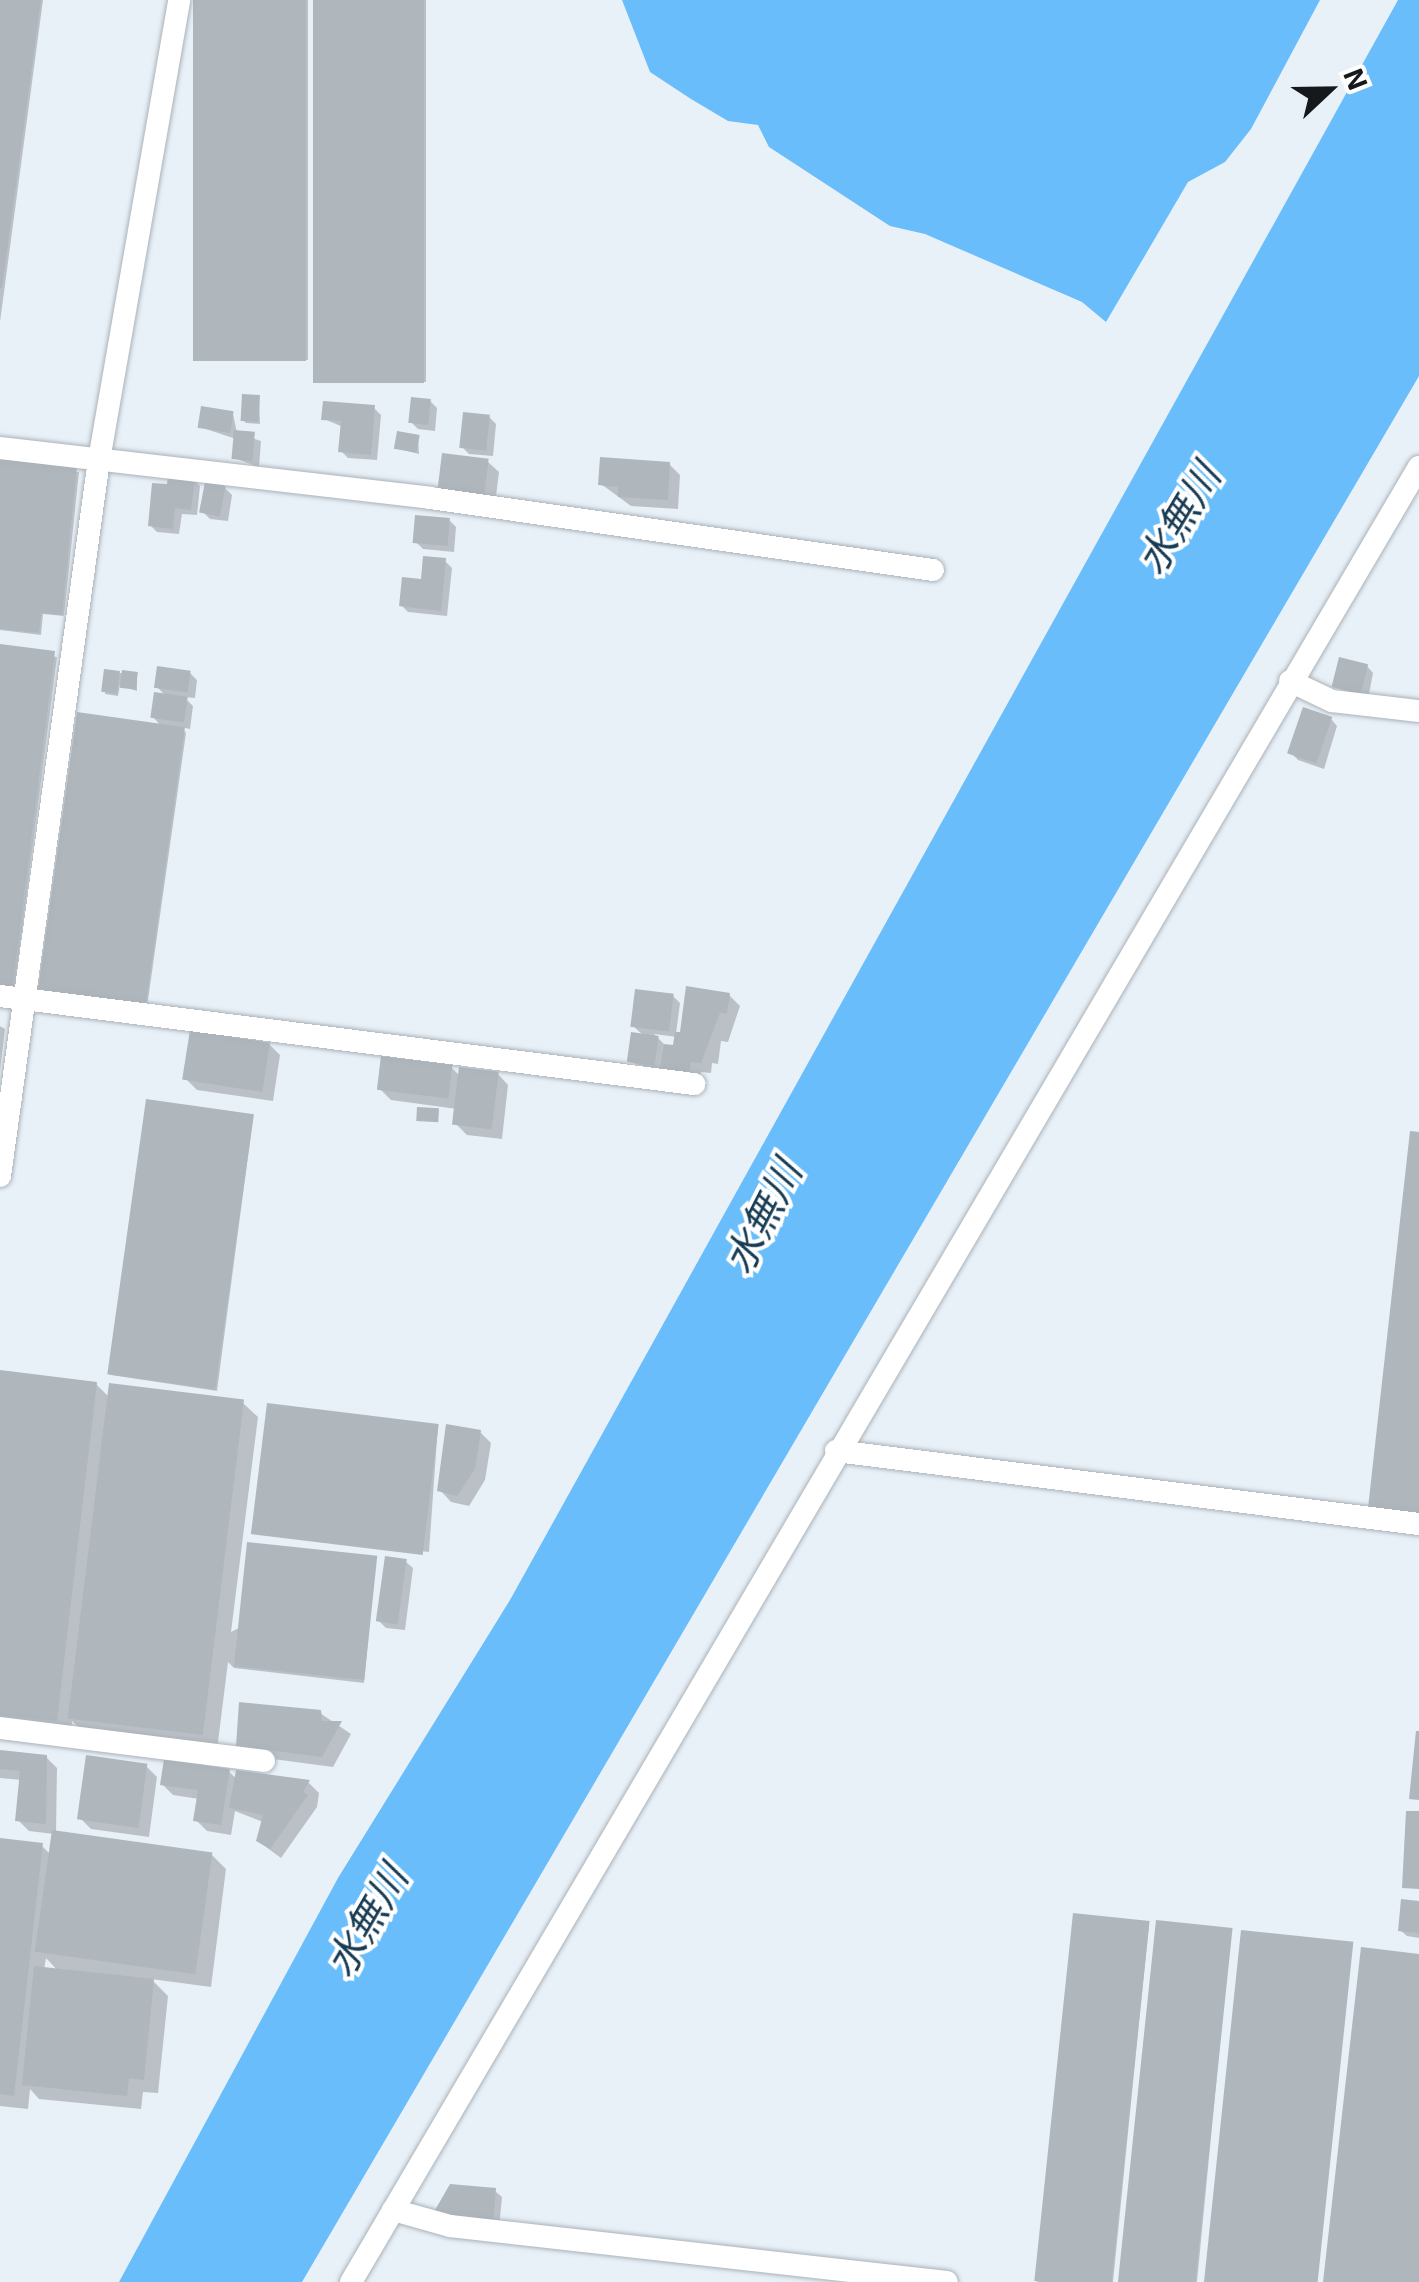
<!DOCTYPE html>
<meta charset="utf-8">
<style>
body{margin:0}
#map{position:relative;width:1419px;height:2282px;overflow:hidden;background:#e9f1f8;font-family:"Exo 2","Noto Sans JP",sans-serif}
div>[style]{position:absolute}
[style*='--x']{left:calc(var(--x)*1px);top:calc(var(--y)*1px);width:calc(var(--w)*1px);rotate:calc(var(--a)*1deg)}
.water>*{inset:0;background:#69bdfa}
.shadow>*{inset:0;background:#0003;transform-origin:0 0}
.building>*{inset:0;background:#afb6bc;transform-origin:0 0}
.roads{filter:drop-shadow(0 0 2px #aab2b8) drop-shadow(0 0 2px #aab2b8)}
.minor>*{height:22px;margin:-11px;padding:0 11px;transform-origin:11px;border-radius:11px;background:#fff}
span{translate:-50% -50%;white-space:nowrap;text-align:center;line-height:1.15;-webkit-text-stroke:8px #fff;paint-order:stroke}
.water-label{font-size:40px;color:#183b54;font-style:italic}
.north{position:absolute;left:1279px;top:40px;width:100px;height:100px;-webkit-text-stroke:8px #fff;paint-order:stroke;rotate:68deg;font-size:28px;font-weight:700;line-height:40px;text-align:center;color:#16191b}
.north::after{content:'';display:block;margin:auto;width:35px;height:45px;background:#16191b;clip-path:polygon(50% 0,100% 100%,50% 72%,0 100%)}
</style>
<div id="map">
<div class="water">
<div style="clip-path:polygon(622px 0,1320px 0,1251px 129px,1225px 162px,1188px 182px,1106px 322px,1082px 302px,925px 234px,890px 226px,769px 147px,758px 125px,728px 121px,691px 99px,650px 72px)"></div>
<div style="clip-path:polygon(1398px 0,1419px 0,1419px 376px,302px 2282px,119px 2282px,338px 1878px,510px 1600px)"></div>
</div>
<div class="shadow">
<div style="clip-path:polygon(0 0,43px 0,0 322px)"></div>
<div style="left:196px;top:0;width:112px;height:360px"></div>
<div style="left:315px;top:0;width:111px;height:382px"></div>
<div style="clip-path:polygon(259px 398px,260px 424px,246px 423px,243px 420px)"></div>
<div style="clip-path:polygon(430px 401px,437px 408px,435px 431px,418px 429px,411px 422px)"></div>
<div style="clip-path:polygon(374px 408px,381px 415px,377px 460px,348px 458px,341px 451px,343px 427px,324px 419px)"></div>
<div style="clip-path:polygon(233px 414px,237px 433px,261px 441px,259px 467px,234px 458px,236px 439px,200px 427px)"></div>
<div style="clip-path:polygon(489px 417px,496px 424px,493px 456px,469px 454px,462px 447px)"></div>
<div style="clip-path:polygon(418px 437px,419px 454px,396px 448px)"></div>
<div style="clip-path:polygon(0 461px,79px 472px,64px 616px,43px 614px,41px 635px,0 630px)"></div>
<div style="clip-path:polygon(488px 462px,499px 472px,494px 512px,450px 506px)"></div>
<div style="clip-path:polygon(669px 464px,680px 475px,678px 509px,631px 506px,601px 484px)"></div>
<div style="clip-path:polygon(194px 480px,200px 486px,197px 515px,182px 514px,179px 534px,157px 532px,150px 525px,169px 487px)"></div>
<div style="clip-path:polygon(225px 488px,232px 495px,228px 521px,210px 519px,203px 512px)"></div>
<div style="clip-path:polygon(449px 520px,456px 527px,454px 552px,423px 549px,416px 542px)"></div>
<div style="clip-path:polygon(445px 561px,452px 568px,447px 616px,408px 612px,401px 605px)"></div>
<div style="clip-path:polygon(0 647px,57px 657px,14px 991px,0 990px)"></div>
<div style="clip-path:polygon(1367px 666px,1373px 673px,1368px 699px,1335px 686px)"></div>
<div style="clip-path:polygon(106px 672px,137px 674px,137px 691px,120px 685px,118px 696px,105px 694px)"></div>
<div style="clip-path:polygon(190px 673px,197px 680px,195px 698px,184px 697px,193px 706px,190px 729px,181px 727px,186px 733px,147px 1007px,42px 991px,162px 727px,153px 717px,166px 696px,157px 687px)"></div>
<div style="clip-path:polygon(1331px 719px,1337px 726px,1324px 769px,1298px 760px,1291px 753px)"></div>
<div style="clip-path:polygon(evenodd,729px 995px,740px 1006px,728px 1042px,721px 1041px,718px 1064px,712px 1063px,711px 1073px,701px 1072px,699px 1082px,629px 1062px,644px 1036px,633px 1026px,673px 996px,680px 1003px,676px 1034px,683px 1035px,729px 995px,654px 1034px,677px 1037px,676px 1048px,666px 1046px,654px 1034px)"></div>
<div style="clip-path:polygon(0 1026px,5px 1029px,0 1070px)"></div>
<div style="clip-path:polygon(269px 1044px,280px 1055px,273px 1101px,197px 1090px,186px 1079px)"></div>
<div style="clip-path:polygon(451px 1067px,461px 1077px,498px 1074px,508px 1085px,502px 1139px,467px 1135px,456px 1124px,457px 1109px,391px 1100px,380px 1089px)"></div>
<div style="clip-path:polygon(253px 1118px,217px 1391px,111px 1375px,109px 1373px)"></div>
<div style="clip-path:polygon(0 1372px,96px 1384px,110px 1398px,243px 1403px,258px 1417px,231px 1632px,376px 1558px,364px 1683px,234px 1668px,228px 1662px,217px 1750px,85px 1733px,72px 1721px,71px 1735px,0 1726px)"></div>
<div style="clip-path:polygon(438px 1425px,429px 1552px,251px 1533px)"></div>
<div style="clip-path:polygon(480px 1432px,491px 1443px,485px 1480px,469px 1506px,451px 1502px,440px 1490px)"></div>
<div style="clip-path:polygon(406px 1562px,413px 1568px,405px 1630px,386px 1628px,379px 1621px)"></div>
<div style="clip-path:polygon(320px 1713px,351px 1734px,333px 1767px,250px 1756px,239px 1745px)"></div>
<div style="clip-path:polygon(evenodd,0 1752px,46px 1757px,57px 1768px,56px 1833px,211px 1854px,226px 1869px,211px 1987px,151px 1979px,168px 1996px,158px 2093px,143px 2092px,141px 2109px,39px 2099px,30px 2089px,28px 2109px,0 2106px,0 1841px,42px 1846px,51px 1855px,54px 1834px,29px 1831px,18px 1820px,22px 1780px,0 1778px,0 1752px,46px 1958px,58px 1971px,44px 1970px,46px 1958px)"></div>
<div style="clip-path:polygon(146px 1766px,157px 1777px,149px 1837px,91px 1829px,80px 1818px)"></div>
<div style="clip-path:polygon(228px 1771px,237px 1779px,238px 1773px,309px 1783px,319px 1793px,317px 1807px,281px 1858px,258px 1841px,263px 1822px,235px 1811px,231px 1835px,207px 1831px,196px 1820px,199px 1799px,173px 1795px,162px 1784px)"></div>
<div style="clip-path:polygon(1419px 1903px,1419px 1938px,1407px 1936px,1400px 1930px)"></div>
<div style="clip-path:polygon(1149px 1924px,1113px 2282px,1038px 2282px,1036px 2280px)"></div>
<div style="clip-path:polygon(1231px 1930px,1197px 2282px,1119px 2282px)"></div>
<div style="clip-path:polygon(1351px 1945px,1317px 2282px,1205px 2282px)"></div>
<div style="clip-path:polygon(452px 2186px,495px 2191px,502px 2197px,499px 2228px)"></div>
</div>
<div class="building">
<div style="clip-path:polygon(0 0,41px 0,2px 288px,0 288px)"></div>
<div style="left:193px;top:0;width:113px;height:361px"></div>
<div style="left:313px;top:0;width:111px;height:383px"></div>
<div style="left:242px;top:394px;width:18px;height:27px;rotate:3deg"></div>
<div style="left:411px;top:397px;width:20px;height:26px;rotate:6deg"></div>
<div style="clip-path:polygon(323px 401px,375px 405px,371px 455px,338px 452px,341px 421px,321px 420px)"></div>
<div style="left:201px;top:406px;width:33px;height:22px;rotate:9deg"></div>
<div style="left:463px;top:412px;width:27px;height:36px;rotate:6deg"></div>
<div style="left:234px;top:430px;width:21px;height:29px;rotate:5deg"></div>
<div style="left:397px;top:431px;width:23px;height:18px;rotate:10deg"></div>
<div style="left:442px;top:453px;width:47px;height:43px;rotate:7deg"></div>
<div style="clip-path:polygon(600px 457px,670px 462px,668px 500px,618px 497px,618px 487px,598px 485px)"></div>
<div style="clip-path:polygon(0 458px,77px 466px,62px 615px,41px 613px,39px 633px,0 629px)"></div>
<div style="clip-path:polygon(168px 474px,195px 477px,191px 510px,175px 508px,173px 529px,148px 526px,152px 483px,167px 484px)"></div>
<div style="left:205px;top:482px;width:21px;height:31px;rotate:11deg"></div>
<div style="left:415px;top:515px;width:35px;height:28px;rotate:5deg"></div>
<div style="clip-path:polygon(423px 556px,446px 558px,441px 611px,399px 606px,402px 577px,421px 579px)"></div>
<div style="clip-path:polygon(0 644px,55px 651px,12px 990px,0 988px)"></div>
<div style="left:1339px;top:657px;width:30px;height:31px;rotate:14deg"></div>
<div style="left:157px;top:666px;width:34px;height:22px;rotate:8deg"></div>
<div style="left:104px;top:669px;width:16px;height:23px;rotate:7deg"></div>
<div style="left:122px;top:670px;width:16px;height:18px;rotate:7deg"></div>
<div style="left:154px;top:692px;width:34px;height:26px;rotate:8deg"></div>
<div style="left:1303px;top:707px;width:31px;height:49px;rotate:19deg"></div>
<div style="left:77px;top:712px;width:109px;height:280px;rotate:8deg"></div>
<div style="clip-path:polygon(686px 986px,730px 993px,727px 1014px,720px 1013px,701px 1063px,691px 1062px,689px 1072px,660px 1068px,664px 1044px,673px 1045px,675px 1032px,680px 1032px)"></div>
<div style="left:635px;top:989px;width:39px;height:38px;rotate:7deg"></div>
<div style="left:190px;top:1030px;width:81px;height:50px;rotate:9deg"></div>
<div style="left:631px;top:1032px;width:28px;height:30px;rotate:8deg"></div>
<div style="left:381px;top:1056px;width:72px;height:34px;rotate:7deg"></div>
<div style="left:459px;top:1067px;width:40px;height:58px;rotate:7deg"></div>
<div style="left:146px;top:1099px;width:109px;height:278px;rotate:8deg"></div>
<div style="left:417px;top:1107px;width:22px;height:14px;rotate:3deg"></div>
<div style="clip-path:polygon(1410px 1131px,1419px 1132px,1419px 1514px,1368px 1508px)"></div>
<div style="clip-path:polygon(0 1370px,97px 1382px,57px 1721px,0 1715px)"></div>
<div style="left:109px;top:1383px;width:136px;height:338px;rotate:7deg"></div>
<div style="left:267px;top:1403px;width:173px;height:132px;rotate:7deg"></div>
<div style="clip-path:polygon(446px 1424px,481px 1430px,475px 1469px,457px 1496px,437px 1491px)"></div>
<div style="left:247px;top:1542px;width:131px;height:125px;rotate:6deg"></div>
<div style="left:385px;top:1556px;width:22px;height:66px;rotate:8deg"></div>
<div style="clip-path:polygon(239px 1702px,321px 1710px,322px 1721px,342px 1721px,322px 1757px,236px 1746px)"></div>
<div style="clip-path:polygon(1416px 1731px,1419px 1731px,1419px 1800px,1409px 1799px)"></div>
<div style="clip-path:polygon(0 1750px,47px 1755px,46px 1824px,15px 1821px,20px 1771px,0 1769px)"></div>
<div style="left:86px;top:1755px;width:62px;height:65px;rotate:8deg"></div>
<div style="clip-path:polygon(164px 1759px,230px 1769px,221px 1825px,193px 1821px,198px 1790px,160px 1785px)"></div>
<div style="clip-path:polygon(236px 1770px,310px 1780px,303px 1792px,308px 1795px,270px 1849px,256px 1841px,263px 1815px,229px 1808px)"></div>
<div style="clip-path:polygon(1406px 1811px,1419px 1811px,1419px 1889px,1402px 1888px)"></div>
<div style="left:52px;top:1830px;width:162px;height:123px;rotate:8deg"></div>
<div style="clip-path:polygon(0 1838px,43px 1843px,14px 2096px,0 2094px)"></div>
<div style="clip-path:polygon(1401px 1899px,1419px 1901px,1419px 1933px,1398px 1931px)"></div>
<div style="left:1073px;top:1913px;width:77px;height:370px;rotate:6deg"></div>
<div style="left:1156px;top:1920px;width:77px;height:364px;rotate:6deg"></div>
<div style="left:1241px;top:1930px;width:113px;height:354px;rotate:6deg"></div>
<div style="clip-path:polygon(1361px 1947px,1419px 1954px,1419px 2282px,1323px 2282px)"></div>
<div style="clip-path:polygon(34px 1966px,154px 1979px,144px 2080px,129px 2078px,127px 2096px,22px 2085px)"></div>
<div style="clip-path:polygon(450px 2184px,496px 2188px,493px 2223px,431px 2217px)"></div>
</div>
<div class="roads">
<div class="minor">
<div style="--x:0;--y:448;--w:433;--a:6.6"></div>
<div style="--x:430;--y:498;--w:508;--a:8.15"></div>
<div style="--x:1290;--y:681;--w:47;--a:25.5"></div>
<div style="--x:1332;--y:701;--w:88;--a:6.6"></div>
<div style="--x:0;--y:996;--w:700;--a:7.23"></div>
<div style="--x:0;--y:1176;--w:723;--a:-82.13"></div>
<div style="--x:99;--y:460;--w:467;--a:-80.1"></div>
<div style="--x:836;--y:1451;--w:588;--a:7.14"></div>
<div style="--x:0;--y:1728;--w:266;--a:7.1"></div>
<div style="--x:393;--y:2210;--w:59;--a:15.7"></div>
<div style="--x:450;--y:2226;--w:500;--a:6.43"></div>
<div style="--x:351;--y:2282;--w:2106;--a:-59.53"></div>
</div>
</div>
<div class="water-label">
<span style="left:1177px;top:518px;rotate:-59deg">水無川</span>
<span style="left:761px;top:1216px;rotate:-63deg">水無川</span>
<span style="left:365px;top:1920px;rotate:-60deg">水無川</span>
</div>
<div class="north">N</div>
</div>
